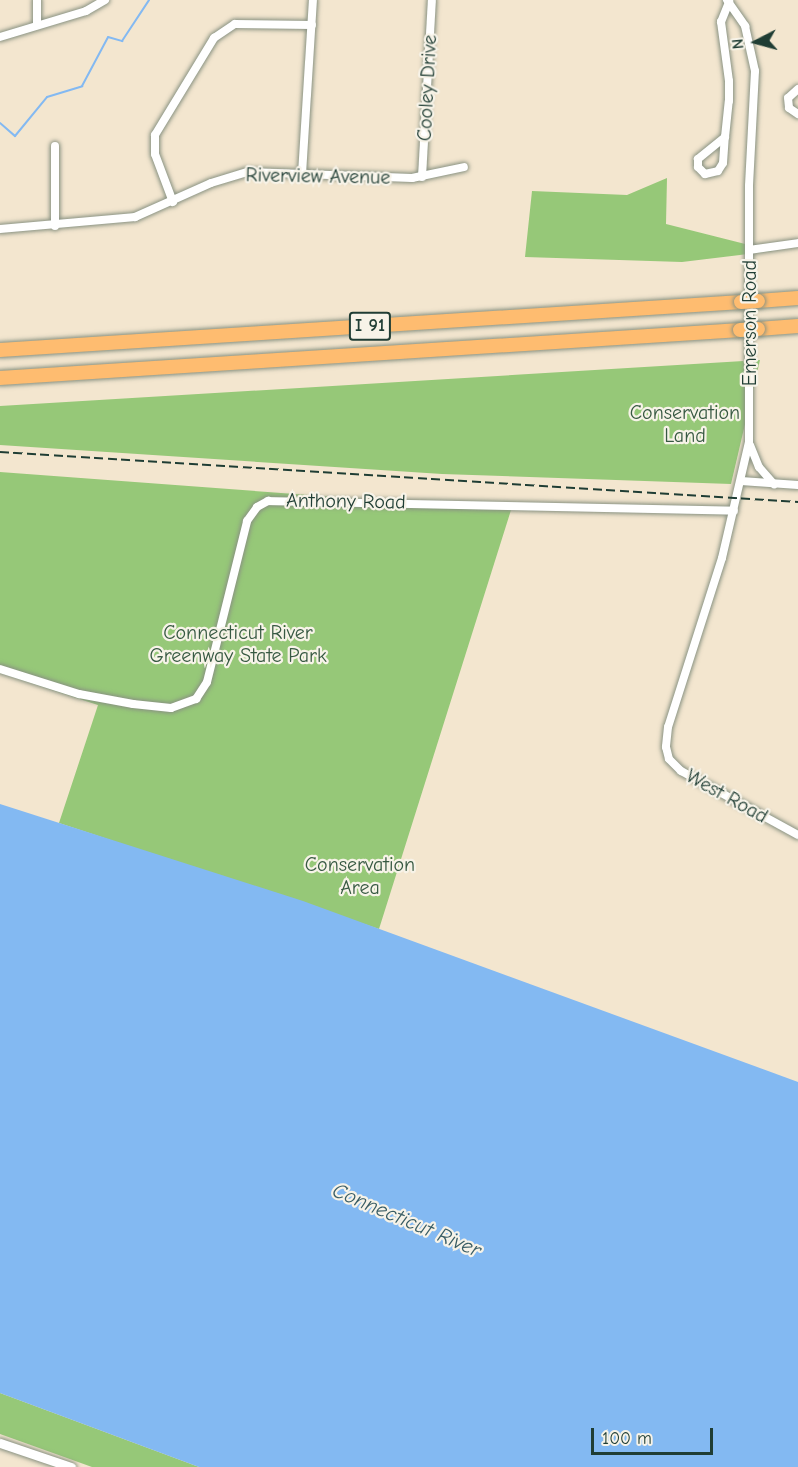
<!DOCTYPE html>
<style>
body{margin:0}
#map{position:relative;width:798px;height:1467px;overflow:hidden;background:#f3e6cf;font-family:"Comic Neue",sans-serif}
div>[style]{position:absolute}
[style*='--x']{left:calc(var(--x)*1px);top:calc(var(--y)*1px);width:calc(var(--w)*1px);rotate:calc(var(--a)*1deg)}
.green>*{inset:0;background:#96c878}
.water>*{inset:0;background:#83b9f2}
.stream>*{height:2px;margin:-1px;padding:0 1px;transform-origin:1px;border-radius:1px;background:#83b9f2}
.roads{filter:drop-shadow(0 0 2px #899282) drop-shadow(0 0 2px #899282)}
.minor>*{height:8px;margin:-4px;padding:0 4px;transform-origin:4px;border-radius:4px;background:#fff}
.tertiary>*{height:9px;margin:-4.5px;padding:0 4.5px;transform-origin:4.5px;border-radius:4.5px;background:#fff}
.motorway>*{height:14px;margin:-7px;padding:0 7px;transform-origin:7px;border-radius:7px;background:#febc70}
.rail>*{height:2px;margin-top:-1px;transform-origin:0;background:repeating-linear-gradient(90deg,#1f3d34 0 9px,transparent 0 13.5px)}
.bridges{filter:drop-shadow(0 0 2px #899282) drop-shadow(0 0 2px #899282)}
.motorway-bridge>*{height:14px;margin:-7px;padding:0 7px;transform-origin:7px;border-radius:7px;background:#febc70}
span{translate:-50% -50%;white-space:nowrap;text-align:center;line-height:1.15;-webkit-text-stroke:4.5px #f7f3e8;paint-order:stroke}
.shield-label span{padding:2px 4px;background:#f7f3e8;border:2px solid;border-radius:4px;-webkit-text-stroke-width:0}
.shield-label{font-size:18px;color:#1f3d34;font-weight:700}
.street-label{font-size:20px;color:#1f3d34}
.park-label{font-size:20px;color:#375942}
.water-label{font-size:21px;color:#385c64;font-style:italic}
.north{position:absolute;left:726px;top:12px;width:60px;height:60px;-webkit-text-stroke:4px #f7f3e8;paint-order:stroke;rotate:264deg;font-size:16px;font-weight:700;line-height:24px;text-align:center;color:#1f3d34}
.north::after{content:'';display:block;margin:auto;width:21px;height:27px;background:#1f3d34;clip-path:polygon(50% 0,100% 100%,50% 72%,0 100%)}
.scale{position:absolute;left:591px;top:1428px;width:122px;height:27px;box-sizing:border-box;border:3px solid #1f3d34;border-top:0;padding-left:8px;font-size:18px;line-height:21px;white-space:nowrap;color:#1f3d34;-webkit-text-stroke:4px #f7f3e8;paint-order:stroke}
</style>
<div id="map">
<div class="green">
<div style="clip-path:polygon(667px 178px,666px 224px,773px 251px,682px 262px,525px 257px,532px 191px,627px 195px)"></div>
<div style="clip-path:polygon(760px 360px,731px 484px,442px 474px,0 445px,0 406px)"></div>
<div style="clip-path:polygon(0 472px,511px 510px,379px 929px,59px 823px,98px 705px,0 673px)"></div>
<div style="clip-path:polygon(0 1393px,199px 1467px,92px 1467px,0 1434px)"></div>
</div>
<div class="water">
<div style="clip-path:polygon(0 804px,303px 901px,798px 1082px,798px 1467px,199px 1467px,0 1393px)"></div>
</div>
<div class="stream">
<div style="--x:0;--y:123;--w:20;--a:41"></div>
<div style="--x:15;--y:136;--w:50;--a:-50.6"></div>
<div style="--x:47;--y:97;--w:37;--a:-17"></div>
<div style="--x:82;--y:86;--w:55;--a:-62"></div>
<div style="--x:108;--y:37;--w:15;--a:16"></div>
<div style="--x:122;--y:41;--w:49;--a:-56.6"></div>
</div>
<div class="roads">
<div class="minor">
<div style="--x:37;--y:0;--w:25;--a:90"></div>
<div style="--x:727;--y:0;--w:32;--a:55"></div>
<div style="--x:745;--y:26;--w:46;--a:77.5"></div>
<div style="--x:755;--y:71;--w:115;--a:93"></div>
<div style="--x:749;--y:186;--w:256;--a:90"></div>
<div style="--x:749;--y:442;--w:119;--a:103.1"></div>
<div style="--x:722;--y:558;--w:177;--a:107.7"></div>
<div style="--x:668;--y:727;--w:20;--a:96"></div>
<div style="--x:666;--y:747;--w:12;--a:76"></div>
<div style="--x:669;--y:759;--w:17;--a:45"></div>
<div style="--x:681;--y:771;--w:133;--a:28.7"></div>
<div style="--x:0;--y:37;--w:90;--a:-16.8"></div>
<div style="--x:86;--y:11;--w:22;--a:-30"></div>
<div style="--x:798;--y:89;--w:13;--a:138"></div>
<div style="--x:788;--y:98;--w:10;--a:84"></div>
<div style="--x:789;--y:108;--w:11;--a:34"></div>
<div style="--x:725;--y:137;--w:35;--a:141"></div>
<div style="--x:698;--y:159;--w:8;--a:90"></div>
<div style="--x:698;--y:167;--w:10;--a:45"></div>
<div style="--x:705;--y:174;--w:13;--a:-13"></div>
<div style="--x:718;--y:171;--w:9;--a:-58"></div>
<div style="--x:723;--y:163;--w:26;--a:-86"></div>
<div style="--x:725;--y:137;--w:36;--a:-84"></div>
<div style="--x:729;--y:101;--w:20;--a:-90"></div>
<div style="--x:729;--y:81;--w:60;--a:-97.7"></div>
<div style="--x:721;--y:22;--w:22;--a:-68"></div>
<div style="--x:55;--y:146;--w:80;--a:90"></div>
<div style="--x:302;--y:174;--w:174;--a:-86.4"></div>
<div style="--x:422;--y:177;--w:177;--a:-86.8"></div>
<div style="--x:173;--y:202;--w:51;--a:-110.6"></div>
<div style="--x:155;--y:154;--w:19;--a:-90"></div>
<div style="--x:155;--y:135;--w:114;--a:-58.7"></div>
<div style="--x:214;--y:38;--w:25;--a:-34"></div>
<div style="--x:235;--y:24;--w:77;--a:0.7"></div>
<div style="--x:0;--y:229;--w:136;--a:-5.1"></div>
<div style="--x:135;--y:217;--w:83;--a:-24.1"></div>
<div style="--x:211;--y:183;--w:39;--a:-17"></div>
<div style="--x:248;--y:172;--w:164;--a:2.1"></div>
<div style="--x:412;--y:178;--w:53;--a:-11.9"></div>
<div style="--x:749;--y:250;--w:49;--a:-8.1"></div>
<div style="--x:750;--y:445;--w:24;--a:68"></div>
<div style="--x:759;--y:467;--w:23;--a:49"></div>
<div style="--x:741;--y:481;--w:57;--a:4"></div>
<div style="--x:0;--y:669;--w:83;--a:17.6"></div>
<div style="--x:79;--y:694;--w:55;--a:10.5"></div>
<div style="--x:133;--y:704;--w:38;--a:6"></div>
<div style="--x:171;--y:708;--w:27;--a:-20"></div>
<div style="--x:196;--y:699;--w:20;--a:-57"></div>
<div style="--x:207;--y:682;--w:166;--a:-76"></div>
<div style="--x:247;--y:521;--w:17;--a:-54"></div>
<div style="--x:257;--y:507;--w:13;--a:-29"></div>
<div style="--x:268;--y:501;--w:466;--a:1.2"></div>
</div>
<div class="tertiary">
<div style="--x:0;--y:1443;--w:75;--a:18.7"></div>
</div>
<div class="motorway">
<div style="--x:758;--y:301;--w:40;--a:-4.3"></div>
<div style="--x:758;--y:329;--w:40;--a:-4.3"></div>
<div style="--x:0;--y:350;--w:743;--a:-3.71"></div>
<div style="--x:0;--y:378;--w:742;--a:-3.71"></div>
</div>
</div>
<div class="rail">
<div style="--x:0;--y:452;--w:800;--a:3.59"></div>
</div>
<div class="bridges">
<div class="motorway-bridge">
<div style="--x:741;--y:302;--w:17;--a:-3"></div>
<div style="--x:740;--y:330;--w:18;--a:-3"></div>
</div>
</div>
<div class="shield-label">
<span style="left:370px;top:326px">I 91</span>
</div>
<div class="street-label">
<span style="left:427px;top:88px;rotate:-87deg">Cooley Drive</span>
<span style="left:318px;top:176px;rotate:1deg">Riverview Avenue</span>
<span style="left:749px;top:323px;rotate:-90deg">Emerson Road</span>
<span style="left:346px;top:501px;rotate:1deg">Anthony Road</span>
<span style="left:727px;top:796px;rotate:29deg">West Road</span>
</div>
<div class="park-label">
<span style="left:685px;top:424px">Conservation<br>Land</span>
<span style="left:238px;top:644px">Connecticut River<br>Greenway State Park</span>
<span style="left:360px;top:876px">Conservation<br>Area</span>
</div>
<div class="water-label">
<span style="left:407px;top:1220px;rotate:23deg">Connecticut River</span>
</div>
<div class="north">N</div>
<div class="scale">100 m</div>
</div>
